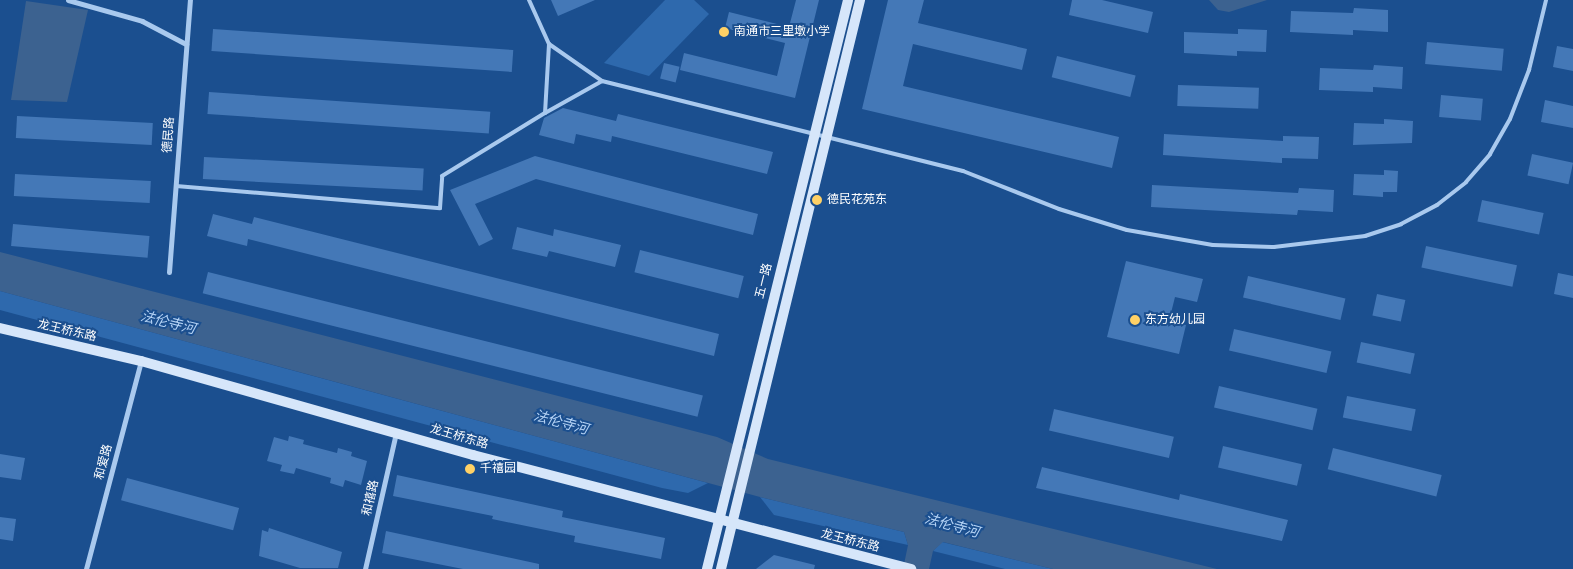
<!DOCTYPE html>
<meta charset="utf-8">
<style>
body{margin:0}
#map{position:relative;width:1573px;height:569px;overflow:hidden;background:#1b4f8f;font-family:"Asap Condensed","Noto Sans SC",sans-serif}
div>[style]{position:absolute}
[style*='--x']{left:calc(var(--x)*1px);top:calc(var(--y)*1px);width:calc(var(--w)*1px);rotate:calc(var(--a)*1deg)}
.green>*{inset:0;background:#2e69ad}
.water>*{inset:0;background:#3c6290}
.building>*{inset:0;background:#4478b7;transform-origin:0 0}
.lane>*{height:4px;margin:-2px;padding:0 2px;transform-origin:2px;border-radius:2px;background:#a9c9ee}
.street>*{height:5px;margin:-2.5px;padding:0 2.5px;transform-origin:2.5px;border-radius:2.5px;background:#a9c9ee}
.secondary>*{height:10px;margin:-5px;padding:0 5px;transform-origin:5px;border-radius:5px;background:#d6e6fa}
.dots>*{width:14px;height:14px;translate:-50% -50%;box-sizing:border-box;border:2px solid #1b4f8f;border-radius:50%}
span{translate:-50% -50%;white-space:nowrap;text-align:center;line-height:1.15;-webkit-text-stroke:4px #1b4f8f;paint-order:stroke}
.poi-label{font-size:12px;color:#fff}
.left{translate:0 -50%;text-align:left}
.street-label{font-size:12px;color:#fff}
.water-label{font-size:14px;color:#b5d3f5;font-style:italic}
</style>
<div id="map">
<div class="green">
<div style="clip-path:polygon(665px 0,694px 0,709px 14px,649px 76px,604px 63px)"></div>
<div style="clip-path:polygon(0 291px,708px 483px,688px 493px,662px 488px,0 310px)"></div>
<div style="clip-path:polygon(760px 497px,904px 532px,908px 545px,774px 515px)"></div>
<div style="clip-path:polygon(942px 542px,1053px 569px,1005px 569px,933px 551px)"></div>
</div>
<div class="water">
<div style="clip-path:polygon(1209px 0,1267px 0,1229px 12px,1218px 10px)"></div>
<div style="clip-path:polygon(26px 1px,88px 10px,67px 102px,11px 100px)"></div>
<div style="clip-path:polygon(0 252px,717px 437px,768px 459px,1217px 569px,1053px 569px,943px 542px,933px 551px,929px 569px,903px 569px,908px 545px,904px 532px,760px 497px,0 291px)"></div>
</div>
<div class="building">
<div style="clip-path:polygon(551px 0,595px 0,558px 16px)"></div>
<div style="clip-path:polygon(796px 0,819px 0,795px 98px,680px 70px,684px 53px,777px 76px,785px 43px,725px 28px,729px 12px,789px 27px)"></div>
<div style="clip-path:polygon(888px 0,924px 0,918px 23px,1027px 49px,1022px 70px,913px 44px,903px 86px,1119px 137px,1112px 168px,862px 109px)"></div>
<div style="clip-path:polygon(1072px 0,1102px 0,1153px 12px,1148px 33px,1069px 15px)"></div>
<div style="clip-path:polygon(1354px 8px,1388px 10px,1388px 32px,1353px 30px,1353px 35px,1290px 32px,1291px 11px,1353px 13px)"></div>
<div style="left:213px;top:29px;width:301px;height:22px;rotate:4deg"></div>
<div style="clip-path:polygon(1238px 29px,1267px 30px,1266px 52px,1237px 51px,1237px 56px,1184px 53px,1184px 32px,1238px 34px)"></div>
<div style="left:1427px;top:42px;width:77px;height:22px;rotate:5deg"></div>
<div style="clip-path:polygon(1557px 46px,1573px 49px,1573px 71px,1553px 67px)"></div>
<div style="left:1057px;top:56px;width:81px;height:22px;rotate:14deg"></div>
<div style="left:664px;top:63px;width:16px;height:16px;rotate:14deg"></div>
<div style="clip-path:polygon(1374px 65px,1403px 67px,1402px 89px,1373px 87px,1373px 92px,1319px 90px,1320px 68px,1373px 70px)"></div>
<div style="left:1178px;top:85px;width:81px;height:21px;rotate:2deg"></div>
<div style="left:209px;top:92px;width:282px;height:22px;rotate:4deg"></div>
<div style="left:1441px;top:95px;width:42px;height:22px;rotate:5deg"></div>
<div style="clip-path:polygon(1545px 100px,1573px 106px,1573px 128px,1541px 122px)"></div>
<div style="clip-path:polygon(563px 108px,616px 121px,618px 114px,773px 152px,767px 174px,612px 136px,611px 142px,576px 134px,574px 144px,539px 135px,544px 118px)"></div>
<div style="left:17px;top:116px;width:136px;height:22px;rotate:3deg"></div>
<div style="clip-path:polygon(1384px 119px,1413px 121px,1412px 143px,1353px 145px,1354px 123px,1384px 124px)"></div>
<div style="clip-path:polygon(1164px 134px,1283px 141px,1283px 136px,1319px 137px,1318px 159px,1282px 158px,1282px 163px,1163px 155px)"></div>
<div style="left:1532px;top:154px;width:42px;height:22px;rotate:12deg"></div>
<div style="clip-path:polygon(535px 156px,758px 214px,753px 235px,536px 179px,475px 204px,493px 239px,479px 246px,450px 190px)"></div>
<div style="left:204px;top:157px;width:220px;height:22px;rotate:3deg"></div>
<div style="clip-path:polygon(1384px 170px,1398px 171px,1397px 192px,1383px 192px,1383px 197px,1353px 195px,1354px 174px,1384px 175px)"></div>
<div style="left:15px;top:174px;width:136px;height:22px;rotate:3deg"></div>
<div style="clip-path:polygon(1152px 185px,1298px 193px,1299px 188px,1334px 190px,1333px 212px,1298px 210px,1297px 215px,1151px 207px)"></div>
<div style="left:1482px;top:200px;width:63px;height:22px;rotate:12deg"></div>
<div style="clip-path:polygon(213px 214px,252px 224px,254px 217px,719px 334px,714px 356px,248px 239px,247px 246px,207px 236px)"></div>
<div style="left:13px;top:224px;width:137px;height:22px;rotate:5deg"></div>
<div style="clip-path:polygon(517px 227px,553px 236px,554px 229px,621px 245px,615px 267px,549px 251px,547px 257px,512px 249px)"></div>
<div style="left:1426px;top:246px;width:93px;height:22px;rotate:12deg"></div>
<div style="left:640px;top:250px;width:107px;height:23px;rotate:14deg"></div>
<div style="clip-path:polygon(1126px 261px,1203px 279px,1197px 302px,1175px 297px,1169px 321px,1186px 325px,1179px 354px,1107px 337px)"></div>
<div style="left:208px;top:272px;width:510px;height:22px;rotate:14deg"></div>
<div style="clip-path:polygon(1558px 273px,1573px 276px,1573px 298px,1554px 294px)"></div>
<div style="left:1248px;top:276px;width:100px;height:22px;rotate:13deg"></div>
<div style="left:1377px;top:294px;width:29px;height:22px;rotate:12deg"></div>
<div style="left:1234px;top:329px;width:100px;height:22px;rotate:13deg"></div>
<div style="left:1361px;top:342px;width:55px;height:21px;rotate:12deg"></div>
<div style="left:1219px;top:386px;width:101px;height:22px;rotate:13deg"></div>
<div style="left:1347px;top:396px;width:70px;height:22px;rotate:11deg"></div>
<div style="left:1054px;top:409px;width:123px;height:22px;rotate:13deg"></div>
<div style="clip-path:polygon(289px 436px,304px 440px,303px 444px,337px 453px,338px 448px,352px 452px,351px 456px,367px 461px,361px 485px,345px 480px,343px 487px,330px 483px,331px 478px,296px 468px,294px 474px,280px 471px,282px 465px,267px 461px,274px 437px,288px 441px)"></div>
<div style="left:1223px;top:446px;width:81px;height:22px;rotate:13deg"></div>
<div style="left:1333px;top:448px;width:112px;height:22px;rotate:14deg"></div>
<div style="clip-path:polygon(0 454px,25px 458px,21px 480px,0 477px)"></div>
<div style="clip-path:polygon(1042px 467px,1179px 500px,1180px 494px,1288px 520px,1282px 541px,1036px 488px)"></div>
<div style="clip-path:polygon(397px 475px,563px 511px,562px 517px,665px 538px,661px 559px,574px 542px,575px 536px,492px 519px,493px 516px,393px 496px)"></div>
<div style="left:127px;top:478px;width:116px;height:23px;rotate:15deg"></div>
<div style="clip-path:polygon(0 517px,16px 519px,13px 541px,0 539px)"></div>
<div style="clip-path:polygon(269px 528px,342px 552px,338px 568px,300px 568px,259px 556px,262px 530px,268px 532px)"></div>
<div style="clip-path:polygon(386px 531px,539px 564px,539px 569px,463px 569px,382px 553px)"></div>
<div style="clip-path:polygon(774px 555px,815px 565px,814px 569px,756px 569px)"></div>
</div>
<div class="lane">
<div style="--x:529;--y:0;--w:48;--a:65.6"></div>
<div style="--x:549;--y:44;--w:69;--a:93.3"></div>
<div style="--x:545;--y:113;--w:65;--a:-29.3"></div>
<div style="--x:549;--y:44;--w:65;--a:34.9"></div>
<div style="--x:602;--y:81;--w:372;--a:14"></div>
<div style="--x:963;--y:171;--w:103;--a:21.6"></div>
<div style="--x:1059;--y:209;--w:71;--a:17.2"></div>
<div style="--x:1127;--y:230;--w:87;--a:9.9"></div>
<div style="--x:1213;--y:245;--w:61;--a:1.9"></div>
<div style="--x:1274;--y:247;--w:92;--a:-6.9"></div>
<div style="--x:1365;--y:236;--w:38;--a:-18"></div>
<div style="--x:1401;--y:224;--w:41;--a:-27.8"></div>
<div style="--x:1437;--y:205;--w:37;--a:-38"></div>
<div style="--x:1466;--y:182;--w:37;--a:-49"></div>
<div style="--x:1490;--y:154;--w:40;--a:-60.3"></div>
<div style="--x:1510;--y:119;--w:53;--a:-68.8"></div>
<div style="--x:1529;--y:70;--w:72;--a:-76.3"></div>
<div style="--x:176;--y:186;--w:265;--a:4.8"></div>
<div style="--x:440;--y:208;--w:32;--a:-86"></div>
<div style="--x:442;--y:176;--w:121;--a:-31.5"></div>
</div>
<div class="street">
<div style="--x:68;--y:0;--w:77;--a:15.8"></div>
<div style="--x:142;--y:21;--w:50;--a:27.6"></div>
<div style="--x:169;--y:272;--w:273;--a:-85.6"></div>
<div style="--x:86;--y:569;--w:215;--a:-75.2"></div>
<div style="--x:365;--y:569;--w:139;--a:-77.2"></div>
</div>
<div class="secondary">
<div style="--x:0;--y:328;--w:145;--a:13.2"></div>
<div style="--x:141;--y:361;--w:345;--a:15.8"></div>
<div style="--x:473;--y:455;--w:453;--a:14.6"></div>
<div style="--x:707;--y:569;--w:586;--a:-76.08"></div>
<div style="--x:721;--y:569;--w:586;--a:-76.27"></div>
</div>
<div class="dots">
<div style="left:724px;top:32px;background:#ffd166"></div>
<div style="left:817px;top:200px;background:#ffd166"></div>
<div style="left:1135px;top:320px;background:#ffd166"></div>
<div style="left:470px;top:469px;background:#ffd166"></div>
</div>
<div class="poi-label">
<span class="left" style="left:734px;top:32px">南通市三里墩小学</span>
<span class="left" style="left:827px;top:200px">德民花苑东</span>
<span class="left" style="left:1145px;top:320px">东方幼儿园</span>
<span class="left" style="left:480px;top:469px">千禧园</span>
</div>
<div class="street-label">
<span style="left:169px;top:135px;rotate:-86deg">德民路</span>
<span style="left:764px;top:281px;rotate:-76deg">五一路</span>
<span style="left:67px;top:331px;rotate:13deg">龙王桥东路</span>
<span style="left:459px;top:437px;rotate:16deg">龙王桥东路</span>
<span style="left:104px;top:462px;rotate:-75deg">和爱路</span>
<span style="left:371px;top:498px;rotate:-77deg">和禧路</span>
<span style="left:850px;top:541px;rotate:14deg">龙王桥东路</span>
</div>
<div class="water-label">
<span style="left:168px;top:322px;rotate:14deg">法伦寺河</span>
<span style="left:561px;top:422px;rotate:15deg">法伦寺河</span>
<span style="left:952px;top:525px;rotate:15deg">法伦寺河</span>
</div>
</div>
